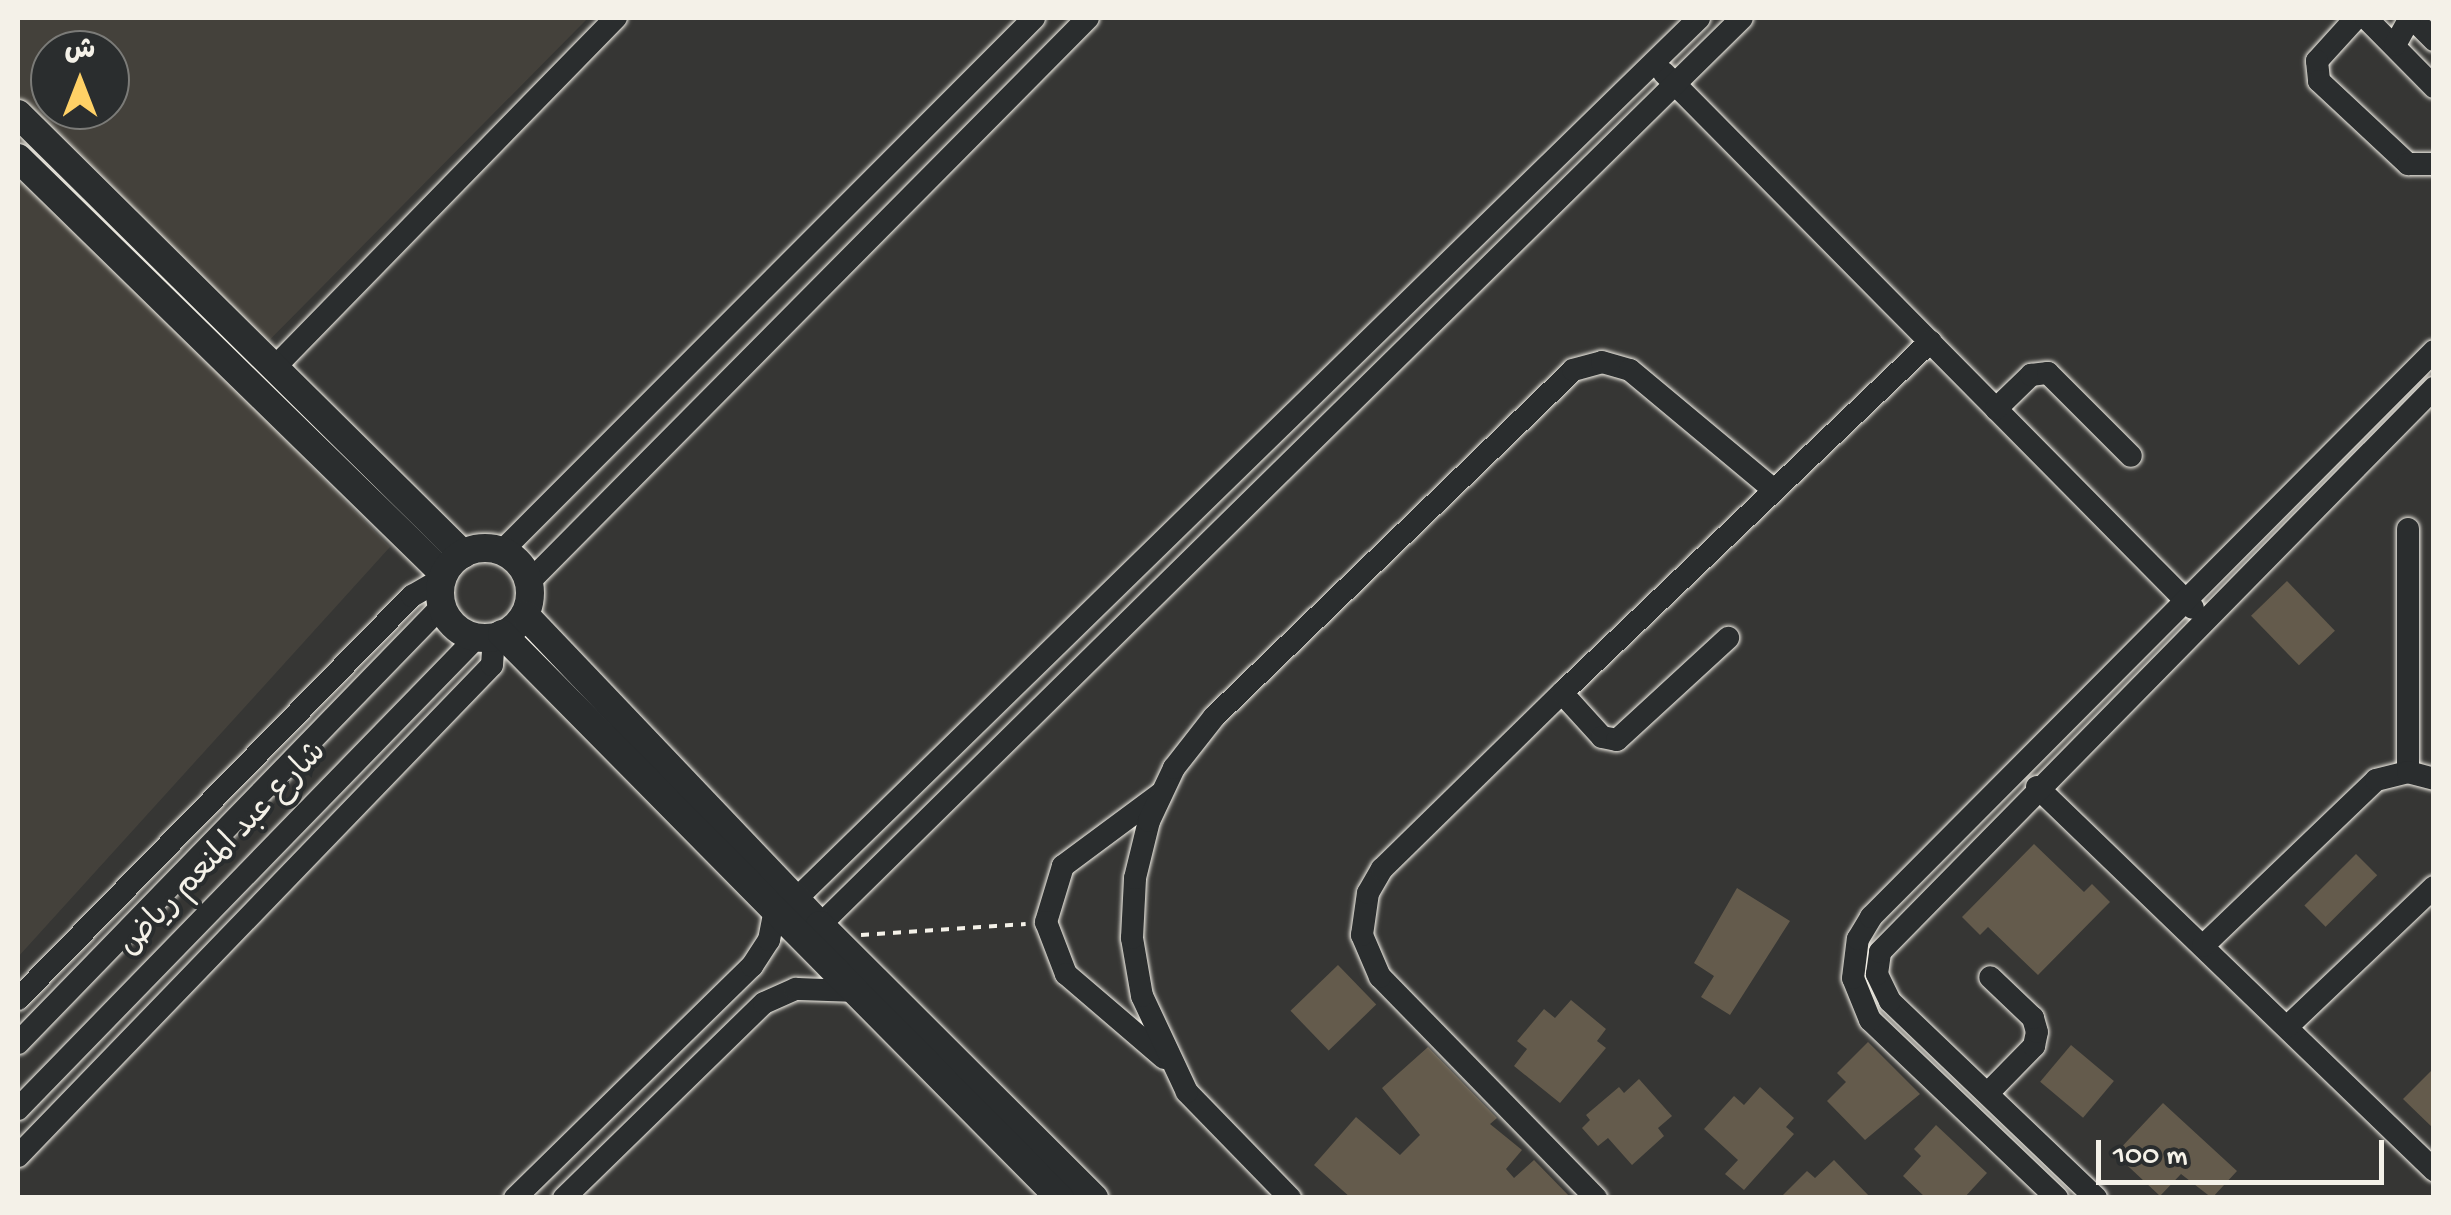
<!DOCTYPE html>
<meta charset="utf-8">
<style>
body{margin:0}
#map{position:relative;width:2451px;height:1215px;overflow:hidden;background:#363634;font-family:"Gochi Hand","Playpen Sans Arabic",sans-serif}
div>[style]{position:absolute}
[style*='--x']{left:calc(var(--x)*1px);top:calc(var(--y)*1px);width:calc(var(--w)*1px);rotate:calc(var(--a)*1deg)}
.built>*{inset:0;background:#44413b}
.building>*{inset:0;background:#645b4c;transform-origin:0 0}
.path>*{height:4px;margin-top:-2px;transform-origin:0;background:repeating-linear-gradient(90deg,#f4f1e8 0 8px,transparent 0 16px)}
.roads{filter:drop-shadow(0 0 2px #f4f1e8) drop-shadow(0 0 2px #f4f1e8)}
.minor>*{height:22px;margin:-11px;padding:0 11px;transform-origin:11px;border-radius:11px;background:#2a2d2e}
.major>*{height:28px;margin:-14px;padding:0 14px;transform-origin:14px;border-radius:14px;background:#2a2d2e}
.major>.ring{margin:-14px;padding:0;box-sizing:content-box;background:none;border:28px solid #2a2d2e;border-radius:50%}
span{translate:-50% -50%;white-space:nowrap;text-align:center;line-height:1.15;-webkit-text-stroke:8px #2a2d2e;paint-order:stroke}
.street-label{font-size:32px;color:#f4f1e8}
.frame{position:absolute;inset:0;border:20px solid #f4f1e8;pointer-events:none}
.north{position:absolute;left:30px;top:30px;width:100px;height:100px;box-sizing:border-box;background:#2a2d2e;border:2px solid #7b7b78;border-radius:50%;rotate:0deg;font-size:28px;font-weight:700;line-height:40px;text-align:center;color:#f4f1e8}
.north::after{content:'';display:block;margin:auto;width:35px;height:45px;background:#ffd166;clip-path:polygon(50% 0,100% 100%,50% 72%,0 100%)}
.scale{position:absolute;left:2096px;top:1140px;width:288px;height:45px;box-sizing:border-box;border:5px solid #f4f1e8;border-top:0;padding-left:12px;font-size:30px;line-height:35px;white-space:nowrap;color:#f4f1e8;-webkit-text-stroke:8px #2a2d2e;paint-order:stroke}
</style>
<div id="map">
<div class="built">
<div style="clip-path:polygon(evenodd,18px 18px,588px 18px,228px 382px,390px 547px,18px 957px,18px 18px,50px 50px,110px 50px,110px 110px,50px 110px,50px 50px)"></div>
</div>
<div class="building">
<div style="left:2287px;top:581px;width:69px;height:50px;rotate:46deg"></div>
<div style="clip-path:polygon(2034px 844px,2084px 892px,2092px 884px,2110px 902px,2038px 975px,1988px 927px,1980px 935px,1962px 917px)"></div>
<div style="left:2356px;top:854px;width:30px;height:73px;rotate:45deg"></div>
<div style="clip-path:polygon(1737px 888px,1790px 921px,1730px 1015px,1701px 997px,1714px 976px,1694px 963px)"></div>
<div style="left:1338px;top:965px;width:55px;height:66px;rotate:46deg"></div>
<div style="clip-path:polygon(1571px 1000px,1606px 1029px,1597px 1041px,1606px 1048px,1560px 1103px,1514px 1066px,1527px 1049px,1517px 1041px,1544px 1009px,1555px 1018px)"></div>
<div style="clip-path:polygon(1868px 1042px,1920px 1094px,1865px 1140px,1827px 1101px,1846px 1082px,1837px 1073px)"></div>
<div style="left:2071px;top:1045px;width:56px;height:48px;rotate:40deg"></div>
<div style="clip-path:polygon(1428px 1047px,1497px 1118px,1490px 1124px,1522px 1150px,1506px 1169px,1514px 1178px,1534px 1160px,1571px 1198px,1351px 1198px,1314px 1165px,1356px 1117px,1400px 1155px,1420px 1135px,1382px 1088px)"></div>
<div style="clip-path:polygon(2434px 1068px,2434px 1129px,2403px 1099px)"></div>
<div style="clip-path:polygon(1639px 1079px,1672px 1116px,1658px 1128px,1664px 1136px,1632px 1165px,1608px 1138px,1598px 1146px,1582px 1128px,1590px 1120px,1586px 1115px,1619px 1087px,1624px 1093px)"></div>
<div style="clip-path:polygon(1760px 1087px,1794px 1118px,1786px 1127px,1794px 1134px,1744px 1190px,1725px 1174px,1738px 1160px,1704px 1129px,1734px 1096px,1744px 1105px)"></div>
<div style="clip-path:polygon(2163px 1103px,2237px 1171px,2212px 1198px,2181px 1174px,2160px 1196px,2115px 1154px)"></div>
<div style="clip-path:polygon(1936px 1125px,1987px 1173px,1964px 1198px,1926px 1198px,1903px 1176px,1921px 1156px,1914px 1149px)"></div>
<div style="clip-path:polygon(1834px 1160px,1871px 1198px,1780px 1198px,1807px 1171px,1815px 1178px)"></div>
</div>
<div class="path">
<div style="--x:861;--y:935;--w:165;--a:-3.8"></div>
</div>
<div class="roads">
<div class="minor">
<div style="--x:2356;--y:18;--w:58;--a:132.2"></div>
<div style="--x:2317;--y:61;--w:20;--a:84"></div>
<div style="--x:2319;--y:81;--w:122;--a:43"></div>
<div style="--x:2408;--y:164;--w:26;--a:0"></div>
<div style="--x:2366;--y:18;--w:97;--a:45.4"></div>
<div style="--x:2412;--y:18;--w:31;--a:45"></div>
<div style="--x:2395;--y:45;--w:31;--a:-61"></div>
<div style="--x:1664;--y:73;--w:752;--a:45.32"></div>
<div style="--x:273;--y:369;--w:491;--a:-45.7"></div>
<div style="--x:1996;--y:409;--w:49;--a:-44.2"></div>
<div style="--x:2031;--y:375;--w:17;--a:-7"></div>
<div style="--x:2048;--y:373;--w:117;--a:45"></div>
<div style="--x:2408;--y:529;--w:243;--a:90"></div>
<div style="--x:502;--y:551;--w:753;--a:-45.05"></div>
<div style="--x:529;--y:582;--w:794;--a:-45.26"></div>
<div style="--x:1562;--y:693;--w:59;--a:47.7"></div>
<div style="--x:1602;--y:737;--w:15;--a:11"></div>
<div style="--x:1617;--y:740;--w:151;--a:-42.6"></div>
<div style="--x:2037;--y:787;--w:552;--a:43.97"></div>
<div style="--x:1160;--y:794;--w:121;--a:143.4"></div>
<div style="--x:1063;--y:866;--w:59;--a:106.9"></div>
<div style="--x:1046;--y:922;--w:56;--a:69"></div>
<div style="--x:1066;--y:974;--w:129;--a:40.6"></div>
<div style="--x:795;--y:900;--w:1263;--a:-44.29"></div>
<div style="--x:820;--y:925;--w:1293;--a:-44.53"></div>
<div style="--x:2203;--y:946;--w:240;--a:-43.8"></div>
<div style="--x:2376;--y:780;--w:33;--a:-14"></div>
<div style="--x:2408;--y:772;--w:27;--a:15"></div>
<div style="--x:18;--y:999;--w:564;--a:-45.65"></div>
<div style="--x:412;--y:596;--w:36;--a:-30"></div>
<div style="--x:2287;--y:1027;--w:203;--a:-43.6"></div>
<div style="--x:18;--y:1043;--w:609;--a:-45.87"></div>
<div style="--x:1988;--y:1093;--w:66;--a:-45.6"></div>
<div style="--x:2034;--y:1046;--w:14;--a:-78"></div>
<div style="--x:2037;--y:1032;--w:15;--a:-106"></div>
<div style="--x:2033;--y:1018;--w:59;--a:-136.4"></div>
<div style="--x:18;--y:1109;--w:658;--a:-45.8"></div>
<div style="--x:18;--y:1156;--w:682;--a:-46.01"></div>
<div style="--x:492;--y:665;--w:28;--a:-86"></div>
<div style="--x:515;--y:1198;--w:332;--a:-44.4"></div>
<div style="--x:752;--y:966;--w:31;--a:-57"></div>
<div style="--x:769;--y:940;--w:31;--a:-79"></div>
<div style="--x:564;--y:1198;--w:279;--a:-44.3"></div>
<div style="--x:764;--y:1003;--w:35;--a:-24"></div>
<div style="--x:796;--y:989;--w:57;--a:2"></div>
<div style="--x:1290;--y:1198;--w:148;--a:-134.2"></div>
<div style="--x:1187;--y:1092;--w:106;--a:-115.1"></div>
<div style="--x:1142;--y:996;--w:59;--a:-99.8"></div>
<div style="--x:1132;--y:938;--w:60;--a:-87.1"></div>
<div style="--x:1135;--y:878;--w:59;--a:-76.2"></div>
<div style="--x:1149;--y:821;--w:59;--a:-64.7"></div>
<div style="--x:1174;--y:768;--w:65;--a:-51.9"></div>
<div style="--x:1214;--y:717;--w:499;--a:-44"></div>
<div style="--x:1573;--y:370;--w:30;--a:-15"></div>
<div style="--x:1602;--y:362;--w:29;--a:16"></div>
<div style="--x:1630;--y:370;--w:187;--a:39.8"></div>
<div style="--x:1596;--y:1198;--w:309;--a:-134.3"></div>
<div style="--x:1380;--y:977;--w:46;--a:-113.2"></div>
<div style="--x:1362;--y:935;--w:42;--a:-81.9"></div>
<div style="--x:1368;--y:893;--w:28;--a:-60"></div>
<div style="--x:1382;--y:869;--w:252;--a:-44.4"></div>
<div style="--x:1562;--y:693;--w:509;--a:-43.65"></div>
<div style="--x:2057;--y:1198;--w:258;--a:-136.4"></div>
<div style="--x:1870;--y:1020;--w:45;--a:-112"></div>
<div style="--x:1853;--y:978;--w:39;--a:-83"></div>
<div style="--x:1858;--y:939;--w:26;--a:-59"></div>
<div style="--x:1871;--y:917;--w:798;--a:-45.15"></div>
<div style="--x:2096;--y:1198;--w:285;--a:-136.3"></div>
<div style="--x:1890;--y:1001;--w:30;--a:-116"></div>
<div style="--x:1877;--y:974;--w:22;--a:-82"></div>
<div style="--x:1880;--y:952;--w:791;--a:-45.51"></div>
</div>
<div class="major">
<div style="--x:18;--y:114;--w:626;--a:44.68"></div>
<div style="--x:18;--y:158;--w:595;--a:44.32"></div>
<div class="ring" style="left:440px;top:548px;width:62px;height:62px"></div>
<div style="--x:525;--y:615;--w:428;--a:46.4"></div>
<div style="--x:820;--y:925;--w:387;--a:44.9"></div>
<div style="--x:502;--y:634;--w:793;--a:45.31"></div>
</div>
</div>
<div class="street-label">
<span style="left:224px;top:850px;rotate:-46deg">شارع عبد المنعم رياض</span>
</div>
<div class="frame"></div>
<div class="north">ش</div>
<div class="scale">100 m</div>
</div>
